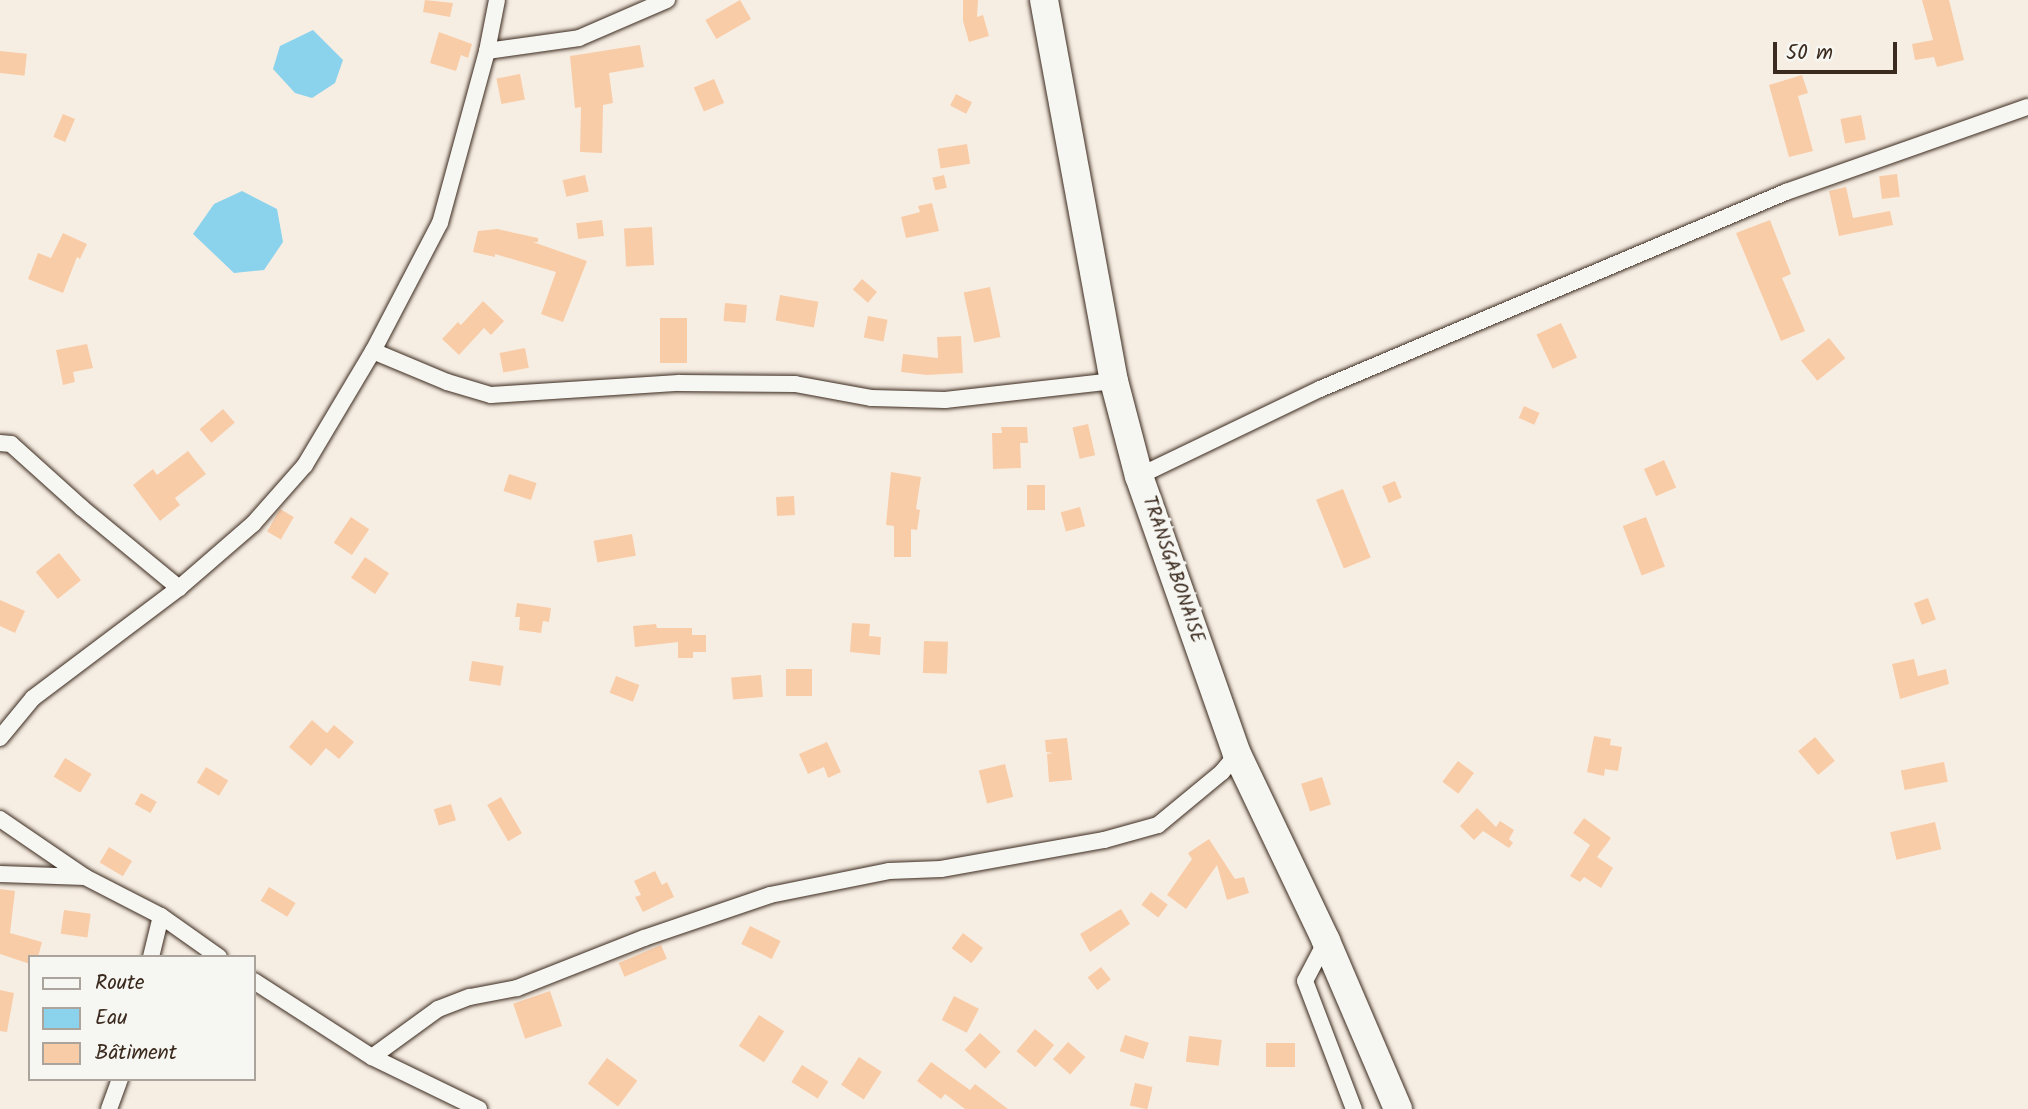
<!DOCTYPE html>
<meta charset="utf-8">
<style>
body{margin:0}
#map{position:relative;width:2028px;height:1109px;overflow:hidden;background:#f7eee3;font-family:Kalam,sans-serif}
div>[style]{position:absolute}
[style*='--x']{left:calc(var(--x)*1px);top:calc(var(--y)*1px);width:calc(var(--w)*1px);rotate:calc(var(--a)*1deg)}
.water>*{inset:0;background:#8bd2ec}
.building>*{inset:0;background:#f9cca8;transform-origin:0 0}
.roads{filter:drop-shadow(0 0 2px #3b2a1e) drop-shadow(0 0 2px #3b2a1e)}
.street>*{height:16px;margin:-8px;padding:0 8px;transform-origin:8px;border-radius:8px;background:#f6f6f2}
.highway>*{height:28px;margin:-14px;padding:0 14px;transform-origin:14px;border-radius:14px;background:#f6f6f2}
span{translate:-50% -50%;white-space:nowrap;text-align:center;line-height:1.15;-webkit-text-stroke:7px #f6f6f2;paint-order:stroke}
.street-label{font-size:19px;color:#3b2a1e}
.legend{position:absolute;left:28px;top:955px;width:228px;height:126px;box-sizing:border-box;background:#f6f6f2;border:2px solid #aba49d;margin:0;padding:9px 12px;list-style:none;font-size:21px;color:#3b2a1e}
.legend li{display:flex;align-items:center;gap:14px;height:35px}
.legend b{width:35px;border:2px solid #aba49d}
.scale{position:absolute;left:1773px;top:42px;width:124px;height:32px;box-sizing:border-box;border:4px solid #3b2a1e;border-top:0;padding-left:9px;font-size:21px;line-height:24px;white-space:nowrap;color:#3b2a1e;-webkit-text-stroke:5px #f6f6f2;paint-order:stroke}
</style>
<div id="map">
<div class="water">
<div style="clip-path:polygon(313px 30px,343px 60px,335px 83px,312px 98px,295px 93px,273px 69px,280px 46px)"></div>
<div style="clip-path:polygon(242px 191px,277px 209px,283px 242px,264px 270px,234px 273px,193px 234px,214px 204px)"></div>
</div>
<div class="building">
<div style="clip-path:polygon(425px 0,453px 3px,450px 17px,423px 12px)"></div>
<div style="left:740px;top:0;width:22px;height:40px;rotate:60deg"></div>
<div style="clip-path:polygon(963px 0,978px 0,977px 17px,983px 15px,989px 36px,969px 42px,963px 21px)"></div>
<div style="clip-path:polygon(1922px 0,1949px 0,1964px 60px,1937px 67px,1934px 57px,1915px 60px,1912px 44px,1933px 40px)"></div>
<div style="clip-path:polygon(439px 32px,472px 44px,468px 58px,461px 55px,456px 71px,430px 63px)"></div>
<div style="clip-path:polygon(640px 45px,644px 67px,609px 73px,613px 103px,603px 105px,602px 153px,580px 152px,581px 107px,575px 108px,570px 56px)"></div>
<div style="left:0;top:51px;width:27px;height:22px;rotate:6deg"></div>
<div style="left:520px;top:74px;width:26px;height:24px;rotate:79deg"></div>
<div style="clip-path:polygon(1802px 75px,1808px 93px,1798px 96px,1813px 151px,1789px 157px,1769px 85px)"></div>
<div style="left:714px;top:79px;width:26px;height:22px;rotate:67deg"></div>
<div style="left:956px;top:94px;width:18px;height:13px;rotate:27deg"></div>
<div style="left:63px;top:114px;width:13px;height:25px;rotate:23deg"></div>
<div style="left:1861px;top:115px;width:25px;height:21px;rotate:79deg"></div>
<div style="left:967px;top:144px;width:20px;height:30px;rotate:81deg"></div>
<div style="left:1897px;top:174px;width:23px;height:18px;rotate:83deg"></div>
<div style="left:585px;top:175px;width:17px;height:23px;rotate:77deg"></div>
<div style="left:944px;top:175px;width:13px;height:12px;rotate:77deg"></div>
<div style="clip-path:polygon(1846px 187px,1853px 218px,1890px 211px,1893px 225px,1839px 236px,1829px 191px)"></div>
<div style="clip-path:polygon(932px 203px,939px 231px,906px 238px,901px 217px,920px 212px,918px 206px)"></div>
<div style="left:602px;top:220px;width:16px;height:26px;rotate:83deg"></div>
<div style="clip-path:polygon(1770px 220px,1791px 274px,1782px 278px,1805px 331px,1781px 341px,1736px 233px)"></div>
<div style="left:652px;top:227px;width:38px;height:28px;rotate:87deg"></div>
<div style="clip-path:polygon(497px 229px,538px 238px,538px 242px,533px 242px,587px 261px,563px 322px,541px 314px,556px 272px,495px 254px,495px 257px,473px 252px,478px 231px)"></div>
<div style="clip-path:polygon(63px 233px,87px 244px,80px 259px,77px 257px,63px 293px,28px 279px,38px 253px,51px 258px)"></div>
<div style="left:862px;top:279px;width:20px;height:14px;rotate:41deg"></div>
<div style="left:990px;top:287px;width:51px;height:27px;rotate:78deg"></div>
<div style="left:780px;top:295px;width:39px;height:26px;rotate:10deg"></div>
<div style="clip-path:polygon(483px 301px,504px 321px,491px 335px,484px 328px,459px 355px,442px 339px,458px 322px,461px 325px)"></div>
<div style="left:725px;top:303px;width:22px;height:18px;rotate:5deg"></div>
<div style="left:868px;top:316px;width:20px;height:22px;rotate:11deg"></div>
<div style="left:660px;top:318px;width:27px;height:45px"></div>
<div style="left:1561px;top:323px;width:38px;height:27px;rotate:65deg"></div>
<div style="clip-path:polygon(961px 336px,963px 373px,927px 375px,901px 372px,903px 354px,938px 358px,937px 337px)"></div>
<div style="left:1829px;top:338px;width:26px;height:36px;rotate:51deg"></div>
<div style="clip-path:polygon(87px 344px,93px 368px,73px 372px,75px 382px,63px 385px,56px 350px)"></div>
<div style="left:525px;top:348px;width:20px;height:26px;rotate:79deg"></div>
<div style="left:1524px;top:406px;width:17px;height:13px;rotate:24deg"></div>
<div style="left:223px;top:409px;width:18px;height:31px;rotate:49deg"></div>
<div style="left:1088px;top:424px;width:32px;height:16px;rotate:77deg"></div>
<div style="clip-path:polygon(1001px 427px,1027px 427px,1028px 443px,1020px 443px,1021px 468px,993px 469px,992px 433px,1002px 433px)"></div>
<div style="clip-path:polygon(188px 451px,206px 474px,175px 498px,180px 505px,160px 521px,133px 485px,153px 469px,157px 475px)"></div>
<div style="left:1664px;top:460px;width:30px;height:22px;rotate:66deg"></div>
<div style="clip-path:polygon(891px 472px,921px 477px,916px 509px,920px 510px,917px 530px,911px 529px,911px 557px,894px 557px,894px 526px,886px 525px)"></div>
<div style="left:509px;top:474px;width:29px;height:18px;rotate:18deg"></div>
<div style="left:1395px;top:481px;width:18px;height:14px;rotate:68deg"></div>
<div style="left:1027px;top:485px;width:18px;height:25px"></div>
<div style="left:1343px;top:489px;width:74px;height:29px;rotate:68deg"></div>
<div style="left:794px;top:496px;width:19px;height:18px;rotate:87deg"></div>
<div style="left:1080px;top:507px;width:20px;height:20px;rotate:75deg"></div>
<div style="left:280px;top:509px;width:16px;height:26px;rotate:30deg"></div>
<div style="left:351px;top:517px;width:22px;height:31px;rotate:34deg"></div>
<div style="left:1646px;top:517px;width:53px;height:25px;rotate:69deg"></div>
<div style="left:632px;top:534px;width:22px;height:39px;rotate:80deg"></div>
<div style="left:59px;top:553px;width:35px;height:30px;rotate:51deg"></div>
<div style="left:365px;top:557px;width:29px;height:25px;rotate:34deg"></div>
<div style="left:1928px;top:598px;width:23px;height:15px;rotate:70deg"></div>
<div style="clip-path:polygon(0 600px,25px 611px,15px 633px,0 626px)"></div>
<div style="clip-path:polygon(517px 603px,551px 608px,549px 622px,543px 621px,541px 633px,519px 630px,520px 617px,515px 617px)"></div>
<div style="clip-path:polygon(852px 623px,870px 624px,869px 636px,881px 637px,880px 655px,850px 652px)"></div>
<div style="clip-path:polygon(656px 624px,657px 628px,692px 628px,692px 635px,706px 635px,706px 652px,693px 652px,693px 658px,678px 658px,678px 642px,635px 647px,633px 626px)"></div>
<div style="left:924px;top:641px;width:24px;height:32px;rotate:2deg"></div>
<div style="clip-path:polygon(1914px 659px,1918px 676px,1946px 669px,1949px 684px,1900px 699px,1892px 664px)"></div>
<div style="left:472px;top:661px;width:32px;height:20px;rotate:9deg"></div>
<div style="left:812px;top:669px;width:27px;height:26px;rotate:90deg"></div>
<div style="left:761px;top:675px;width:22px;height:30px;rotate:85deg"></div>
<div style="left:616px;top:676px;width:25px;height:18px;rotate:21deg"></div>
<div style="clip-path:polygon(312px 720px,327px 733px,334px 725px,354px 742px,339px 759px,326px 748px,311px 766px,289px 747px)"></div>
<div style="clip-path:polygon(1594px 736px,1611px 739px,1610px 745px,1622px 747px,1618px 771px,1605px 769px,1604px 776px,1587px 772px)"></div>
<div style="left:1815px;top:737px;width:31px;height:22px;rotate:50deg"></div>
<div style="clip-path:polygon(1067px 738px,1072px 780px,1049px 782px,1047px 754px,1053px 753px,1046px 752px,1045px 740px)"></div>
<div style="clip-path:polygon(827px 742px,841px 772px,828px 778px,824px 767px,808px 774px,799px 754px)"></div>
<div style="left:65px;top:758px;width:31px;height:22px;rotate:31deg"></div>
<div style="left:1458px;top:761px;width:20px;height:26px;rotate:37deg"></div>
<div style="left:1944px;top:762px;width:20px;height:44px;rotate:79deg"></div>
<div style="left:1005px;top:764px;width:34px;height:27px;rotate:76deg"></div>
<div style="left:206px;top:767px;width:26px;height:18px;rotate:31deg"></div>
<div style="left:1322px;top:777px;width:29px;height:22px;rotate:72deg"></div>
<div style="left:141px;top:793px;width:18px;height:13px;rotate:29deg"></div>
<div style="left:501px;top:797px;width:42px;height:16px;rotate:60deg"></div>
<div style="left:451px;top:804px;width:17px;height:18px;rotate:73deg"></div>
<div style="clip-path:polygon(1477px 808px,1496px 827px,1500px 821px,1514px 830px,1509px 839px,1513px 843px,1509px 848px,1483px 831px,1474px 840px,1460px 826px)"></div>
<div style="clip-path:polygon(1584px 818px,1611px 838px,1597px 857px,1613px 868px,1601px 888px,1584px 877px,1580px 882px,1570px 876px,1590px 845px,1573px 833px)"></div>
<div style="left:1935px;top:822px;width:28px;height:46px;rotate:77deg"></div>
<div style="clip-path:polygon(1209px 839px,1235px 879px,1244px 877px,1249px 893px,1227px 900px,1217px 865px,1186px 909px,1167px 895px,1192px 859px,1188px 853px)"></div>
<div style="left:109px;top:847px;width:27px;height:18px;rotate:31deg"></div>
<div style="clip-path:polygon(655px 871px,662px 885px,667px 882px,674px 897px,643px 912px,635px 897px,641px 895px,634px 881px)"></div>
<div style="left:269px;top:887px;width:31px;height:16px;rotate:31deg"></div>
<div style="clip-path:polygon(0 889px,15px 891px,10px 933px,42px 942px,38px 957px,30px 957px,30px 964px,0 954px)"></div>
<div style="left:1151px;top:892px;width:21px;height:16px;rotate:37deg"></div>
<div style="clip-path:polygon(1121px 909px,1130px 924px,1090px 952px,1080px 934px)"></div>
<div style="left:64px;top:910px;width:27px;height:24px;rotate:8deg"></div>
<div style="left:750px;top:926px;width:34px;height:20px;rotate:26deg"></div>
<div style="left:963px;top:933px;width:25px;height:19px;rotate:37deg"></div>
<div style="left:661px;top:945px;width:15px;height:46px;rotate:67deg"></div>
<div style="left:1101px;top:967px;width:16px;height:17px;rotate:52deg"></div>
<div style="clip-path:polygon(0 990px,14px 993px,7px 1032px,0 1031px)"></div>
<div style="left:550px;top:991px;width:37px;height:39px;rotate:71deg"></div>
<div style="left:954px;top:996px;width:28px;height:27px;rotate:27deg"></div>
<div style="left:759px;top:1015px;width:30px;height:37px;rotate:33deg"></div>
<div style="left:1035px;top:1029px;width:25px;height:29px;rotate:40deg"></div>
<div style="left:980px;top:1033px;width:28px;height:23px;rotate:42deg"></div>
<div style="left:1125px;top:1035px;width:25px;height:17px;rotate:18deg"></div>
<div style="left:1189px;top:1036px;width:33px;height:26px;rotate:7deg"></div>
<div style="left:1068px;top:1042px;width:23px;height:23px;rotate:41deg"></div>
<div style="left:1266px;top:1043px;width:29px;height:24px"></div>
<div style="left:859px;top:1057px;width:27px;height:33px;rotate:33deg"></div>
<div style="left:607px;top:1058px;width:38px;height:32px;rotate:37deg"></div>
<div style="clip-path:polygon(931px 1062px,970px 1090px,975px 1084px,1008px 1109px,965px 1109px,945px 1094px,941px 1099px,917px 1081px)"></div>
<div style="left:802px;top:1065px;width:31px;height:20px;rotate:32deg"></div>
<div style="left:1135px;top:1083px;width:18px;height:23px;rotate:13deg"></div>
</div>
<div class="roads">
<div class="street">
<div style="--x:487;--y:51;--w:93;--a:-8"></div>
<div style="--x:579;--y:38;--w:96;--a:-23.4"></div>
<div style="--x:373;--y:351;--w:80;--a:22.7"></div>
<div style="--x:447;--y:382;--w:46;--a:16.5"></div>
<div style="--x:491;--y:395;--w:188;--a:-3.7"></div>
<div style="--x:679;--y:383;--w:116;--a:0.5"></div>
<div style="--x:795;--y:384;--w:77;--a:10.4"></div>
<div style="--x:871;--y:398;--w:74;--a:1.5"></div>
<div style="--x:945;--y:400;--w:170;--a:-6.4"></div>
<div style="--x:0;--y:443;--w:11;--a:5"></div>
<div style="--x:11;--y:444;--w:96;--a:42"></div>
<div style="--x:82;--y:508;--w:126;--a:39.5"></div>
<div style="--x:1139;--y:476;--w:201;--a:-25.7"></div>
<div style="--x:1320;--y:389;--w:506;--a:-22.92"></div>
<div style="--x:1786;--y:192;--w:256;--a:-19.4"></div>
<div style="--x:0;--y:738;--w:52;--a:-50.5"></div>
<div style="--x:33;--y:698;--w:183;--a:-37"></div>
<div style="--x:179;--y:588;--w:98;--a:-40.9"></div>
<div style="--x:253;--y:524;--w:79;--a:-48.6"></div>
<div style="--x:305;--y:465;--w:133;--a:-59.2"></div>
<div style="--x:373;--y:351;--w:144;--a:-62.4"></div>
<div style="--x:440;--y:223;--w:178;--a:-74.7"></div>
<div style="--x:487;--y:51;--w:52;--a:-78.9"></div>
<div style="--x:0;--y:819;--w:103;--a:34.3"></div>
<div style="--x:85;--y:877;--w:85;--a:27.2"></div>
<div style="--x:161;--y:916;--w:71;--a:35.3"></div>
<div style="--x:0;--y:874;--w:85;--a:2"></div>
<div style="--x:1326;--y:941;--w:45;--a:117.7"></div>
<div style="--x:1305;--y:981;--w:137;--a:69.1"></div>
<div style="--x:151;--y:957;--w:42;--a:-76.3"></div>
<div style="--x:254;--y:981;--w:140;--a:32.8"></div>
<div style="--x:372;--y:1057;--w:119;--a:25.9"></div>
<div style="--x:372;--y:1057;--w:82;--a:-36"></div>
<div style="--x:438;--y:1009;--w:34;--a:-21"></div>
<div style="--x:470;--y:997;--w:48;--a:-10.8"></div>
<div style="--x:517;--y:988;--w:136;--a:-21.5"></div>
<div style="--x:644;--y:938;--w:133;--a:-18.8"></div>
<div style="--x:770;--y:895;--w:121;--a:-11.4"></div>
<div style="--x:889;--y:871;--w:52;--a:-2.2"></div>
<div style="--x:941;--y:869;--w:166;--a:-10.1"></div>
<div style="--x:1104;--y:840;--w:56;--a:-15.5"></div>
<div style="--x:1158;--y:825;--w:83;--a:-39.6"></div>
<div style="--x:1222;--y:772;--w:23;--a:-50"></div>
<div style="--x:109;--y:1109;--w:32;--a:-70"></div>
</div>
<div class="highway">
<div style="--x:1044;--y:0;--w:387;--a:79.6"></div>
<div style="--x:1114;--y:381;--w:98;--a:75.3"></div>
<div style="--x:1139;--y:476;--w:295;--a:70.6"></div>
<div style="--x:1237;--y:754;--w:207;--a:64.5"></div>
<div style="--x:1326;--y:941;--w:183;--a:66.8"></div>
</div>
</div>
<div class="street-label">
<span style="left:1172px;top:570px;rotate:71deg">TRANSGABONAISE</span>
</div>
<ul class="legend">
<li><b style="height:9px;background:#f6f6f2"></b>Route</li>
<li><b style="height:19px;background:#8bd2ec"></b>Eau</li>
<li><b style="height:19px;background:#f9cca8"></b>Bâtiment</li>
</ul>
<div class="scale">50 m</div>
</div>
